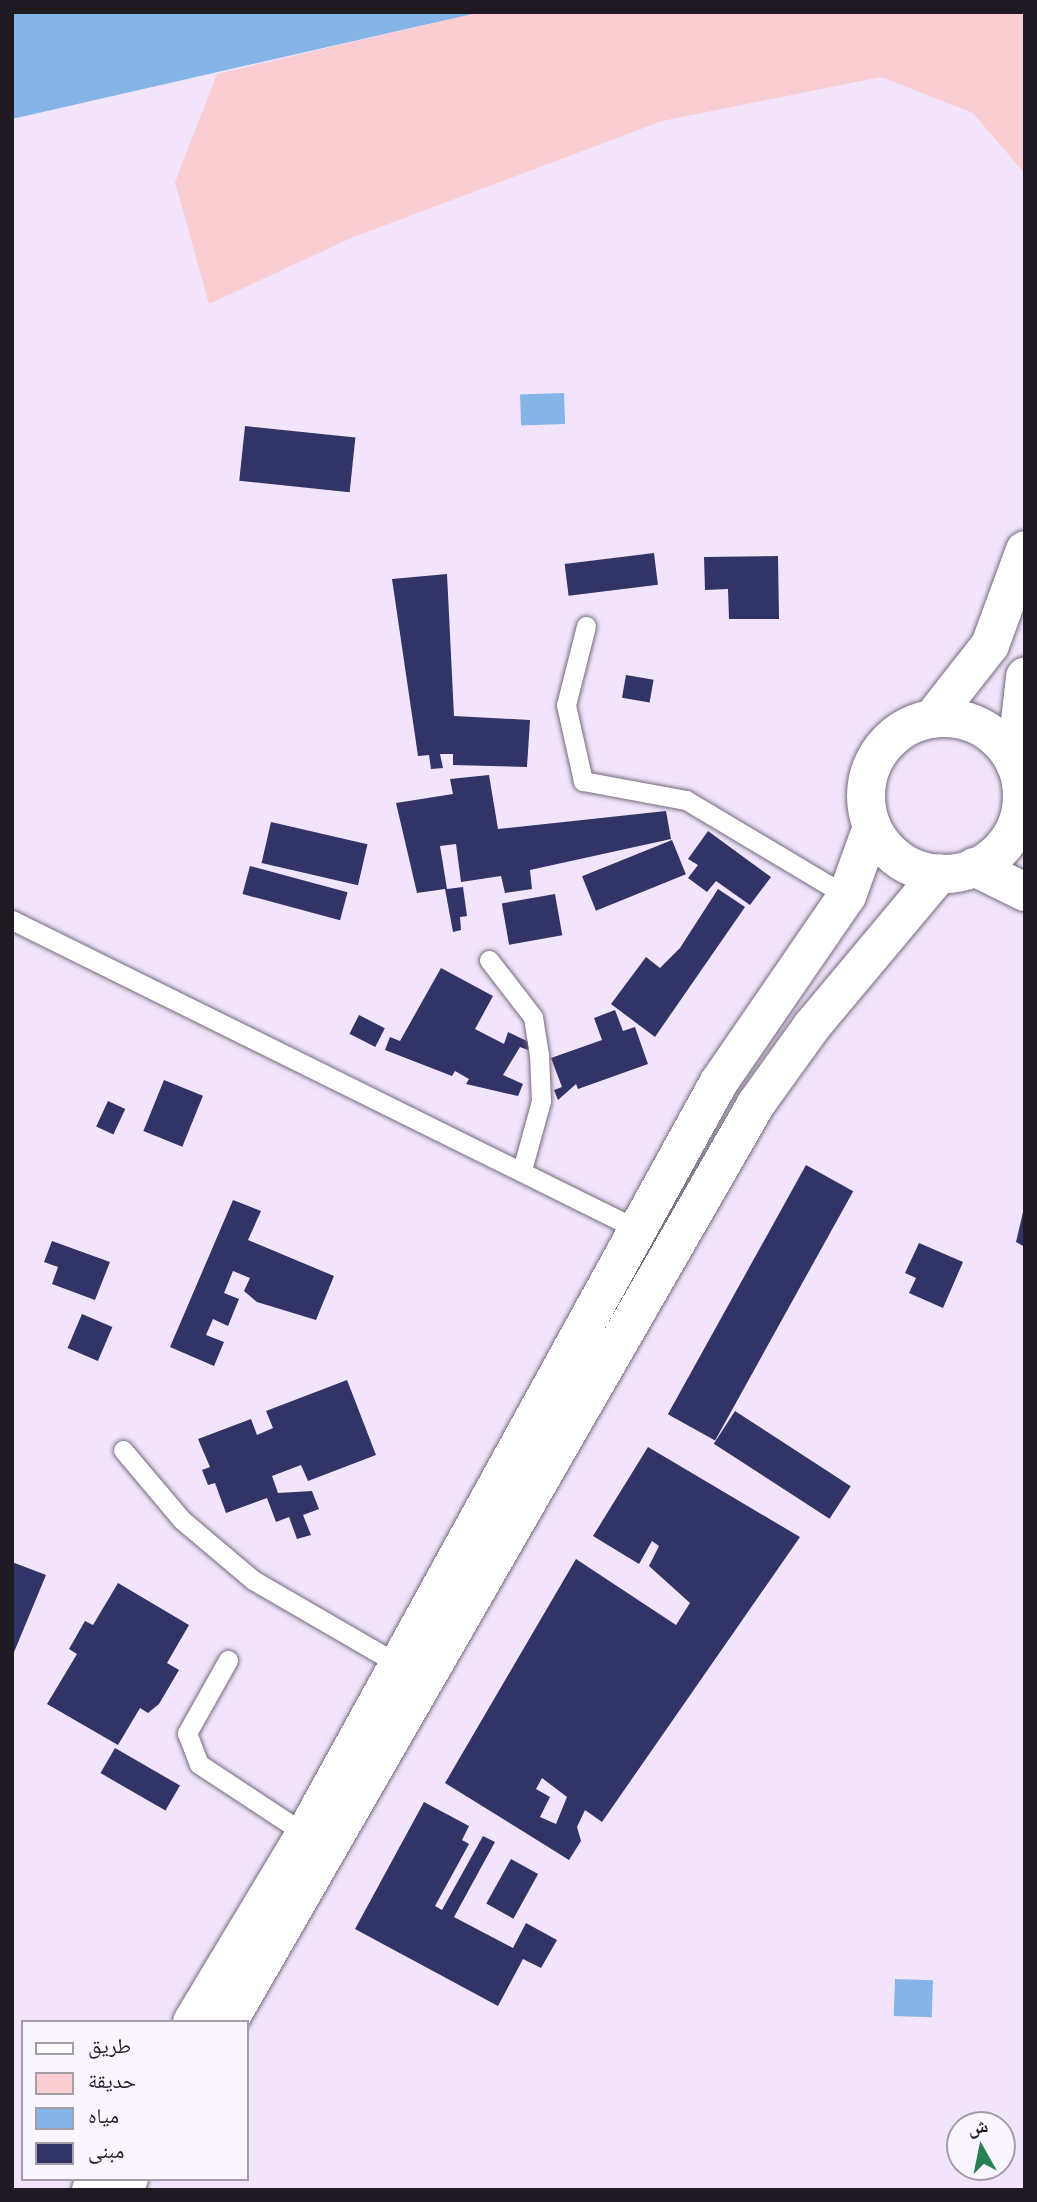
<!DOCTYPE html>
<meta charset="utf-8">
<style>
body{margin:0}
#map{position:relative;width:1037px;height:2202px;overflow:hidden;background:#f1e4fb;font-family:Signika,"Noto Naskh Arabic",sans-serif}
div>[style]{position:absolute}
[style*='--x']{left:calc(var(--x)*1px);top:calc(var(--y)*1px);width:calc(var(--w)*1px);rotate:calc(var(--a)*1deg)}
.green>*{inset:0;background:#f9cdd1}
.water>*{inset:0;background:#84b5e6;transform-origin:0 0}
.building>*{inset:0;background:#323467;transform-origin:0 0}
.roads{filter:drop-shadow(0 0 2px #74697d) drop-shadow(0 0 2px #74697d)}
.service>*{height:19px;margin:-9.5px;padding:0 9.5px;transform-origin:9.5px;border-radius:9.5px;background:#fff}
.minor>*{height:38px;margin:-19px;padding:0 19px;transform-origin:19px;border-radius:19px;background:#fff}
.secondary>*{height:38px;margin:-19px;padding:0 19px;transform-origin:19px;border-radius:19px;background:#fff}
.secondary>.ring{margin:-19px;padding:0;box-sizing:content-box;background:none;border:38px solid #fff;border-radius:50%}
span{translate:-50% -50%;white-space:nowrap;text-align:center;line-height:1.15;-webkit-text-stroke:7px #faf5fe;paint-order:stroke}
.frame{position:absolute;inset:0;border:14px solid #1f1a22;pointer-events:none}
.legend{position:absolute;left:21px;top:2020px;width:228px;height:161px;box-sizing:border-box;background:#faf5fe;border:2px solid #a29da6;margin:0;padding:9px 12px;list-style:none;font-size:21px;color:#1f1a22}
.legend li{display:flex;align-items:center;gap:14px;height:35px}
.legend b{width:35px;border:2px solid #a29da6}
.north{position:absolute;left:946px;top:2111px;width:70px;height:70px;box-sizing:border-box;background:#faf5fe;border:2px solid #a29da6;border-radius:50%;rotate:351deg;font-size:19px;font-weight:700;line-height:28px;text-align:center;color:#1f1a22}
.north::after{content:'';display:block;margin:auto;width:24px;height:32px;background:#287f52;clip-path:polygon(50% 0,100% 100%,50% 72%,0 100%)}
</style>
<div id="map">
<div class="green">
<div style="clip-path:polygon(480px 12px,1025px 12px,1025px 174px,973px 113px,881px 77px,662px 121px,351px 238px,209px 304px,175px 182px,217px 74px)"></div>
</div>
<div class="water">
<div style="clip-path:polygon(12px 12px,481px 12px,12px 119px)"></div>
<div style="left:564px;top:393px;width:31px;height:44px;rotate:88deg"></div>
<div style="left:895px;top:1979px;width:38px;height:37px;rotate:2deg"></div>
</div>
<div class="building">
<div style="left:245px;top:426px;width:111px;height:55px;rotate:6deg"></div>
<div style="left:654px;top:553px;width:32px;height:90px;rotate:83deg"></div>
<div style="clip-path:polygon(778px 556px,779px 619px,729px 619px,728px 589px,705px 590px,704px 557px)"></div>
<div style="clip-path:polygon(447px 574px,454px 716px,530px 720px,527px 767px,453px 765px,453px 754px,440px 754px,443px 768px,431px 769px,429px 755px,418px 756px,392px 579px)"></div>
<div style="left:626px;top:675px;width:28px;height:23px;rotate:10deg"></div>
<div style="clip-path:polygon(489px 775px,498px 829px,666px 811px,671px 839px,530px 870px,532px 889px,505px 893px,501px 876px,461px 882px,456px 844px,440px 846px,447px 889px,463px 887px,467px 916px,460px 917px,461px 930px,453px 932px,445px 889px,417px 893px,396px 803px,453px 794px,450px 779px)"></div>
<div style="left:271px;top:822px;width:99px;height:42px;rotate:13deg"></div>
<div style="clip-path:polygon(708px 831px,771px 877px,750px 905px,716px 881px,707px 892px,688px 878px,698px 865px,688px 859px)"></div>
<div style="left:672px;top:840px;width:37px;height:97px;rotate:68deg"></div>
<div style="left:250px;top:866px;width:101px;height:29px;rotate:15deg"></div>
<div style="clip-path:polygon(718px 889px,745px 907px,655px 1037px,611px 1004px,646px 957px,660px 968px,680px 948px)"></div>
<div style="left:555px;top:894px;width:42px;height:54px;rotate:80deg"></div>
<div style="clip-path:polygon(441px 968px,493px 996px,475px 1029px,504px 1044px,508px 1032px,531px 1043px,528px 1050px,520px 1047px,503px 1075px,523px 1084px,518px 1096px,466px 1084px,469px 1079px,455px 1071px,452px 1076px,385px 1050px,390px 1037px,400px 1041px)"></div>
<div style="clip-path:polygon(615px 1010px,623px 1031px,635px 1027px,648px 1064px,578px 1089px,576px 1084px,558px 1100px,554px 1090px,562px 1087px,551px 1058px,602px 1040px,594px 1018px)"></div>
<div style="left:359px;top:1015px;width:29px;height:21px;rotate:27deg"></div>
<div style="left:164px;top:1080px;width:42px;height:55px;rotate:22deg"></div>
<div style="left:108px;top:1101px;width:19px;height:28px;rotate:25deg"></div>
<div style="left:806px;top:1165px;width:54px;height:285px;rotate:29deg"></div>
<div style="clip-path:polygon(233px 1200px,261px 1211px,248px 1240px,334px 1276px,316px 1320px,257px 1302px,244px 1291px,250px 1278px,233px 1271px,224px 1293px,239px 1299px,228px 1326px,213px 1319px,206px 1335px,224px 1342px,214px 1366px,170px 1347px)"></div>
<div style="clip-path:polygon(1024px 1208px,1025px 1209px,1025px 1247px,1016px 1242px)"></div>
<div style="clip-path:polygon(52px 1241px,110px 1262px,95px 1300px,52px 1284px,58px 1267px,44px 1262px)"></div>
<div style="clip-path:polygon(919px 1243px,963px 1262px,943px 1308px,909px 1293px,916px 1278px,905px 1273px)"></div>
<div style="left:82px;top:1314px;width:33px;height:37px;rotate:23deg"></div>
<div style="clip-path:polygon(347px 1380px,376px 1455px,308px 1481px,301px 1465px,272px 1476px,278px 1493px,312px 1491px,319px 1509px,303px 1515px,311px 1535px,297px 1539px,289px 1517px,276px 1522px,267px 1498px,226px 1513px,215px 1483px,208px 1485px,202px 1470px,210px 1467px,198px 1439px,251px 1419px,257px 1435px,273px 1428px,266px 1411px)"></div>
<div style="left:735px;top:1411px;width:138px;height:39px;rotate:33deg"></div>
<div style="clip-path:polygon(evenodd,648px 1447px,800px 1537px,602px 1822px,585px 1810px,577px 1827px,581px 1841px,569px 1860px,445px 1783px,576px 1559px,676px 1625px,690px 1603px,649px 1566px,659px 1546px,652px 1541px,639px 1564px,593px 1536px,648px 1447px,542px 1778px,567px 1797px,556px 1824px,540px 1817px,550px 1797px,536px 1789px,542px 1778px)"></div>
<div style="clip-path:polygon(12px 1562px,46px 1575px,12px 1657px)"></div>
<div style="clip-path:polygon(118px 1583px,189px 1625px,167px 1663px,179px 1670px,159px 1704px,148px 1713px,140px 1708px,118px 1745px,47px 1704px,77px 1654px,69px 1649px,85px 1621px,93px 1625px)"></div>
<div style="left:115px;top:1748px;width:75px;height:29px;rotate:30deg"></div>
<div style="clip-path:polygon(424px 1802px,469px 1826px,462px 1840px,469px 1844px,435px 1906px,442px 1910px,483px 1836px,495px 1842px,454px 1917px,513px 1948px,526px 1923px,557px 1940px,541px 1968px,523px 1959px,498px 2006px,355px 1929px)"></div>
<div style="left:511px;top:1859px;width:31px;height:51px;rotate:29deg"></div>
</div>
<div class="roads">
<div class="service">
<div style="--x:586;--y:626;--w:81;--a:104.2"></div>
<div style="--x:566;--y:705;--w:78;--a:77.4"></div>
<div style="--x:583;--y:781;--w:105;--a:10.5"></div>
<div style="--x:686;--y:800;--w:187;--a:30.8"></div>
<div style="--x:12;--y:920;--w:697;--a:26.31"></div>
<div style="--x:489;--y:960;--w:72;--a:52.3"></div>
<div style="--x:533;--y:1017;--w:37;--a:81"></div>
<div style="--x:539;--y:1054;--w:47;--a:87.6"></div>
<div style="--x:541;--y:1101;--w:72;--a:105.4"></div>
<div style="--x:123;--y:1450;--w:92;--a:49.9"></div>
<div style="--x:182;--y:1520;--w:93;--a:40.2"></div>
<div style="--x:253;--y:1580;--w:168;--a:30.1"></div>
<div style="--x:228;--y:1660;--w:84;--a:119.3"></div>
<div style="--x:187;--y:1733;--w:33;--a:69"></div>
<div style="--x:199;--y:1764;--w:127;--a:33.4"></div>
</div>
<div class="minor">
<div style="--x:1021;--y:784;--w:12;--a:70"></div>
<div style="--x:974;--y:867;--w:57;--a:26.1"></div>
</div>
<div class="secondary">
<div class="ring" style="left:866px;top:718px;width:118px;height:118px"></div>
<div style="--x:932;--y:719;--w:94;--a:-51.9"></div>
<div style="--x:990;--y:645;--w:101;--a:-69.8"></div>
<div style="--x:1015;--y:764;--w:88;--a:-83.4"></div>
<div style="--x:192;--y:2022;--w:219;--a:-59"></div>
<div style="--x:305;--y:1834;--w:858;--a:-61.17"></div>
<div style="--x:719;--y:1082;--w:226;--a:-55.5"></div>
<div style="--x:847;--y:896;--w:73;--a:-70.1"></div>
<div style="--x:228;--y:2022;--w:1059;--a:-60.09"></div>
<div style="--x:756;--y:1104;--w:96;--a:-54.3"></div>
<div style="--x:812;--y:1026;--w:199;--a:-50.1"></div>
<div style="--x:91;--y:2190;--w:13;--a:-58"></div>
<div style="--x:122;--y:2190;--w:13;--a:-58"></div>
</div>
</div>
<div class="frame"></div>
<ul class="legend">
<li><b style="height:9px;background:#fff"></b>طريق</li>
<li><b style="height:19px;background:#f9cdd1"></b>حديقة</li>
<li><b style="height:19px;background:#84b5e6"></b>مياه</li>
<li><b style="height:19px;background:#323467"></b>مبنى</li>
</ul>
<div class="north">ش</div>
</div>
